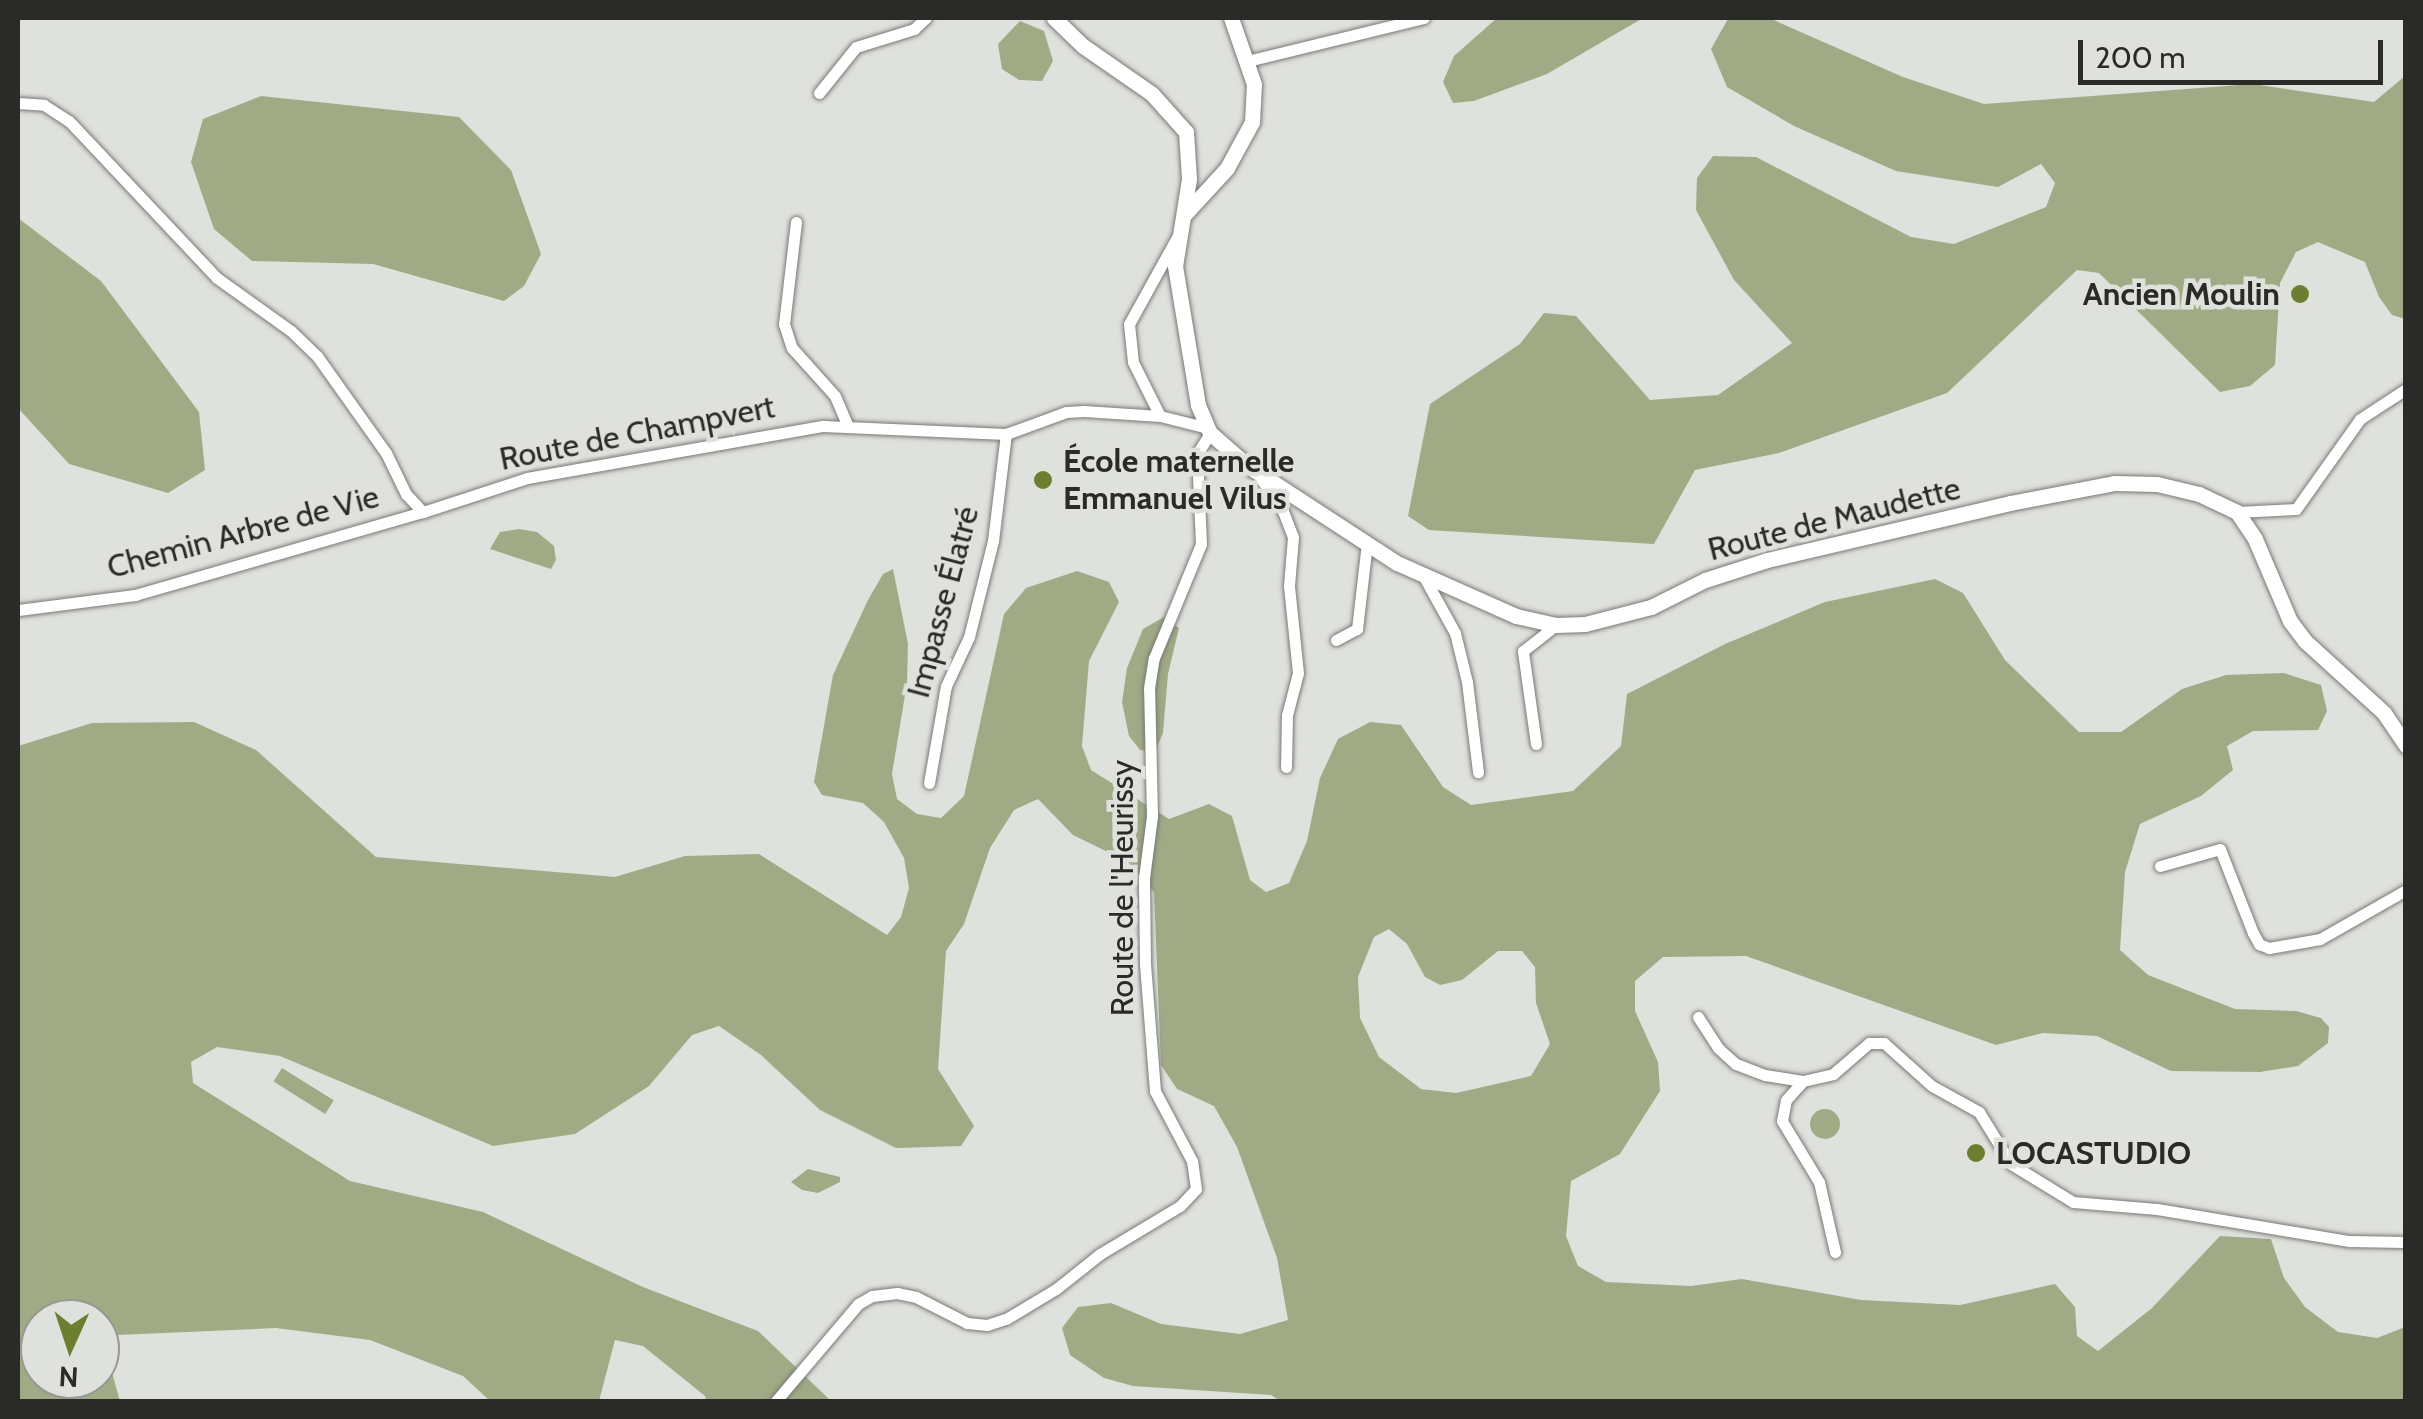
<!DOCTYPE html>
<meta charset="utf-8">
<style>
body{margin:0}
#map{position:relative;width:2423px;height:1419px;overflow:hidden;background:#dfe1dc;font-family:Cabin,sans-serif}
div>[style]{position:absolute}
[style*='--x']{left:calc(var(--x)*1px);top:calc(var(--y)*1px);width:calc(var(--w)*1px);rotate:calc(var(--a)*1deg)}
.forest>*{inset:0;background:#a0ab86;transform-origin:0 0}
.round{border-radius:50%}
.roads{filter:drop-shadow(0 0 2px #787a75) drop-shadow(0 0 2px #787a75)}
.street>*{height:11px;margin:-5.5px;padding:0 5.5px;transform-origin:5.5px;border-radius:5.5px;background:#fff}
.secondary>*{height:15px;margin:-7.5px;padding:0 7.5px;transform-origin:7.5px;border-radius:7.5px;background:#fff}
.dots>*{width:28px;height:28px;translate:-50% -50%;box-sizing:border-box;border:5px solid #dfe1dc;border-radius:50%}
span{translate:-50% -50%;white-space:nowrap;text-align:center;line-height:1.15;-webkit-text-stroke:9px #dfe1dc;paint-order:stroke}
.poi-label{font-size:32px;color:#2a2a28;font-weight:700}
.right{translate:-100% -50%;text-align:right}
.left{translate:0 -50%;text-align:left}
.street-label{font-size:32px;color:#2a2a28}
.frame{position:absolute;inset:0;border:20px solid #2a2a28;pointer-events:none}
.north{position:absolute;left:20px;top:1299px;width:100px;height:100px;box-sizing:border-box;background:#dfe1dc;border:2px solid #979894;border-radius:50%;rotate:183deg;font-size:28px;font-weight:700;line-height:40px;text-align:center;color:#2a2a28}
.north::after{content:'';display:block;margin:auto;width:35px;height:45px;background:#6c7f30;clip-path:polygon(50% 0,100% 100%,50% 72%,0 100%)}
.scale{position:absolute;left:2078px;top:40px;width:305px;height:45px;box-sizing:border-box;border:5px solid #2a2a28;border-top:0;padding-left:12px;font-size:30px;line-height:35px;white-space:nowrap;color:#2a2a28;-webkit-text-stroke:8px #dfe1dc;paint-order:stroke}
</style>
<div id="map">
<div class="forest">
<div style="clip-path:polygon(1497px 18px,1643px 18px,1547px 74px,1474px 101px,1453px 103px,1443px 82px,1454px 56px)"></div>
<div style="clip-path:polygon(1769px 18px,1903px 77px,1984px 104px,2253px 84px,2374px 102px,2405px 76px,2405px 319px,2392px 315px,2379px 297px,2365px 262px,2318px 242px,2296px 252px,2280px 283px,2275px 365px,2250px 386px,2220px 392px,2099px 273px,2077px 270px,1947px 393px,1779px 453px,1695px 470px,1654px 544px,1429px 530px,1408px 516px,1430px 404px,1520px 344px,1544px 313px,1576px 316px,1650px 400px,1718px 395px,1792px 343px,1734px 280px,1696px 210px,1697px 178px,1713px 156px,1756px 157px,1911px 237px,1954px 244px,2046px 207px,2055px 183px,2041px 164px,1998px 187px,1896px 171px,1794px 126px,1727px 87px,1711px 49px,1728px 19px)"></div>
<div style="clip-path:polygon(1020px 21px,1044px 31px,1053px 61px,1042px 81px,1019px 80px,1002px 69px,998px 44px)"></div>
<div style="clip-path:polygon(261px 96px,459px 117px,511px 170px,541px 254px,524px 286px,504px 301px,373px 264px,252px 261px,214px 229px,191px 162px,203px 119px)"></div>
<div style="clip-path:polygon(18px 218px,101px 281px,199px 412px,205px 470px,168px 493px,69px 464px,18px 408px)"></div>
<div style="clip-path:polygon(519px 529px,537px 532px,554px 546px,556px 560px,551px 569px,490px 549px,500px 532px)"></div>
<div style="clip-path:polygon(evenodd,893px 569px,908px 644px,907px 683px,892px 774px,897px 799px,917px 814px,941px 818px,964px 796px,1004px 614px,1026px 588px,1077px 571px,1109px 582px,1119px 602px,1089px 661px,1082px 746px,1091px 770px,1169px 819px,1209px 804px,1232px 816px,1250px 880px,1266px 892px,1289px 883px,1307px 841px,1320px 778px,1338px 739px,1370px 722px,1401px 725px,1443px 787px,1471px 805px,1573px 791px,1621px 746px,1627px 694px,1725px 644px,1825px 602px,1935px 579px,1963px 593px,2005px 660px,2079px 732px,2121px 732px,2182px 689px,2226px 675px,2284px 673px,2321px 685px,2327px 711px,2318px 730px,2253px 731px,2227px 746px,2233px 770px,2201px 796px,2140px 824px,2125px 872px,2120px 950px,2148px 975px,2235px 1009px,2296px 1011px,2321px 1018px,2329px 1027px,2328px 1043px,2298px 1066px,2260px 1072px,2171px 1071px,2097px 1036px,2043px 1033px,1996px 1045px,1746px 956px,1663px 957px,1635px 981px,1635px 1011px,1658px 1062px,1660px 1091px,1620px 1154px,1571px 1181px,1566px 1236px,1578px 1266px,1606px 1282px,1691px 1286px,1742px 1279px,1861px 1300px,1960px 1305px,2055px 1284px,2075px 1307px,2077px 1336px,2098px 1351px,2152px 1308px,2220px 1236px,2271px 1239px,2284px 1278px,2305px 1307px,2338px 1332px,2377px 1338px,2405px 1327px,2405px 1401px,1282px 1402px,1271px 1395px,1133px 1386px,1104px 1378px,1070px 1355px,1062px 1328px,1078px 1307px,1111px 1303px,1161px 1324px,1240px 1334px,1288px 1320px,1277px 1258px,1237px 1147px,1214px 1106px,1177px 1089px,1161px 1065px,1154px 892px,1128px 862px,1073px 835px,1038px 799px,1014px 810px,990px 848px,964px 924px,946px 951px,938px 1069px,974px 1126px,961px 1146px,896px 1148px,820px 1110px,761px 1055px,719px 1026px,692px 1035px,649px 1086px,575px 1134px,493px 1146px,280px 1056px,217px 1047px,191px 1062px,193px 1083px,350px 1181px,483px 1212px,643px 1287px,758px 1331px,830px 1400px,838px 1401px,706px 1401px,705px 1396px,643px 1346px,615px 1340px,599px 1401px,490px 1401px,463px 1376px,370px 1340px,276px 1328px,117px 1335px,106px 1352px,120px 1401px,18px 1402px,18px 746px,92px 723px,194px 722px,256px 750px,376px 857px,615px 877px,685px 856px,759px 854px,887px 935px,901px 917px,909px 888px,904px 858px,884px 822px,863px 803px,822px 795px,814px 782px,833px 675px,868px 600px,883px 574px,893px 569px,1389px 929px,1407px 944px,1425px 977px,1440px 985px,1462px 980px,1498px 951px,1522px 951px,1535px 967px,1536px 1003px,1550px 1044px,1531px 1076px,1456px 1093px,1421px 1089px,1379px 1057px,1360px 1018px,1358px 977px,1374px 937px,1389px 929px,893px 569px,40px 1319px,100px 1319px,100px 1379px,40px 1379px,40px 1319px)"></div>
<div style="clip-path:polygon(1164px 617px,1179px 628px,1168px 674px,1163px 733px,1155px 751px,1140px 750px,1129px 736px,1122px 702px,1127px 668px,1143px 629px)"></div>
<div style="left:282px;top:1068px;width:61px;height:16px;rotate:32deg"></div>
<div class="round" style="left:1810px;top:1109px;width:30px;height:30px"></div>
<div style="clip-path:polygon(808px 1169px,840px 1177px,840px 1182px,818px 1193px,802px 1190px,791px 1182px)"></div>
</div>
<div class="roads">
<div class="street">
<div style="--x:1247;--y:61;--w:182;--a:-13.7"></div>
<div style="--x:819;--y:93;--w:59;--a:-51.2"></div>
<div style="--x:856;--y:47;--w:61;--a:-17.2"></div>
<div style="--x:914;--y:29;--w:16;--a:-43"></div>
<div style="--x:18;--y:103;--w:26;--a:4"></div>
<div style="--x:44;--y:105;--w:30;--a:33"></div>
<div style="--x:69;--y:121;--w:216;--a:46.7"></div>
<div style="--x:217;--y:278;--w:91;--a:35.6"></div>
<div style="--x:291;--y:331;--w:36;--a:44"></div>
<div style="--x:317;--y:356;--w:119;--a:54.6"></div>
<div style="--x:386;--y:453;--w:46;--a:64"></div>
<div style="--x:406;--y:494;--w:25;--a:47"></div>
<div style="--x:423;--y:512;--w:109;--a:-18.1"></div>
<div style="--x:527;--y:478;--w:301;--a:-10"></div>
<div style="--x:823;--y:426;--w:183;--a:2.5"></div>
<div style="--x:1006;--y:434;--w:64;--a:-20.1"></div>
<div style="--x:1066;--y:412;--w:18;--a:-3"></div>
<div style="--x:1084;--y:411;--w:76;--a:3.8"></div>
<div style="--x:1160;--y:416;--w:49;--a:14"></div>
<div style="--x:796;--y:222;--w:103;--a:96.7"></div>
<div style="--x:784;--y:324;--w:25;--a:72"></div>
<div style="--x:792;--y:348;--w:64;--a:48.1"></div>
<div style="--x:835;--y:396;--w:33;--a:67"></div>
<div style="--x:1160;--y:416;--w:60;--a:-116.6"></div>
<div style="--x:1133;--y:362;--w:38;--a:-96"></div>
<div style="--x:1129;--y:324;--w:99;--a:-61.1"></div>
<div style="--x:1260;--y:478;--w:35;--a:53"></div>
<div style="--x:1281;--y:506;--w:33;--a:69"></div>
<div style="--x:1293;--y:537;--w:49;--a:94.7"></div>
<div style="--x:1289;--y:586;--w:87;--a:84.1"></div>
<div style="--x:1298;--y:673;--w:43;--a:104.7"></div>
<div style="--x:1287;--y:715;--w:52;--a:91.1"></div>
<div style="--x:2237;--y:512;--w:59;--a:-2.9"></div>
<div style="--x:2296;--y:509;--w:110;--a:-54.6"></div>
<div style="--x:2360;--y:419;--w:55;--a:-33.1"></div>
<div style="--x:1424;--y:577;--w:64;--a:61"></div>
<div style="--x:1455;--y:633;--w:50;--a:76.2"></div>
<div style="--x:1467;--y:682;--w:91;--a:83"></div>
<div style="--x:18;--y:610;--w:118;--a:-7.3"></div>
<div style="--x:135;--y:595;--w:300;--a:-16.1"></div>
<div style="--x:1336;--y:640;--w:24;--a:-28"></div>
<div style="--x:1357;--y:629;--w:87;--a:-83.4"></div>
<div style="--x:1536;--y:744;--w:94;--a:-98"></div>
<div style="--x:1523;--y:651;--w:42;--a:-38.2"></div>
<div style="--x:929;--y:783;--w:98;--a:-80.1"></div>
<div style="--x:946;--y:686;--w:54;--a:-64.9"></div>
<div style="--x:969;--y:637;--w:99;--a:-76"></div>
<div style="--x:993;--y:541;--w:108;--a:-83.1"></div>
<div style="--x:2160;--y:866;--w:62;--a:-15.8"></div>
<div style="--x:2220;--y:849;--w:90;--a:68.6"></div>
<div style="--x:2253;--y:933;--w:13;--a:61"></div>
<div style="--x:2259;--y:944;--w:11;--a:22"></div>
<div style="--x:2269;--y:948;--w:52;--a:-10"></div>
<div style="--x:2320;--y:939;--w:99;--a:-29.7"></div>
<div style="--x:1698;--y:1017;--w:37;--a:57"></div>
<div style="--x:1718;--y:1048;--w:24;--a:42"></div>
<div style="--x:1736;--y:1064;--w:31;--a:21"></div>
<div style="--x:1765;--y:1075;--w:38;--a:9"></div>
<div style="--x:1803;--y:1081;--w:31;--a:-13"></div>
<div style="--x:1833;--y:1074;--w:48;--a:-40.7"></div>
<div style="--x:1869;--y:1043;--w:15;--a:0"></div>
<div style="--x:1884;--y:1043;--w:64;--a:41.9"></div>
<div style="--x:1932;--y:1086;--w:54;--a:29"></div>
<div style="--x:1979;--y:1112;--w:61;--a:58.4"></div>
<div style="--x:2011;--y:1164;--w:73;--a:31.5"></div>
<div style="--x:2073;--y:1202;--w:84;--a:4.8"></div>
<div style="--x:2157;--y:1209;--w:195;--a:9.5"></div>
<div style="--x:2349;--y:1241;--w:57;--a:1"></div>
<div style="--x:1803;--y:1081;--w:25;--a:132"></div>
<div style="--x:1786;--y:1100;--w:21;--a:101"></div>
<div style="--x:1782;--y:1121;--w:71;--a:58.8"></div>
<div style="--x:1819;--y:1182;--w:72;--a:77.1"></div>
<div style="--x:775;--y:1402;--w:128;--a:-49.7"></div>
<div style="--x:858;--y:1304;--w:16;--a:-30"></div>
<div style="--x:872;--y:1296;--w:25;--a:-7"></div>
<div style="--x:897;--y:1293;--w:19;--a:12"></div>
<div style="--x:916;--y:1297;--w:57;--a:27"></div>
<div style="--x:967;--y:1323;--w:20;--a:6"></div>
<div style="--x:987;--y:1325;--w:20;--a:-18"></div>
<div style="--x:1006;--y:1319;--w:58;--a:-31"></div>
<div style="--x:1056;--y:1289;--w:56;--a:-38.5"></div>
<div style="--x:1100;--y:1254;--w:93;--a:-31"></div>
<div style="--x:1180;--y:1206;--w:23;--a:-47"></div>
<div style="--x:1196;--y:1189;--w:28;--a:-98"></div>
<div style="--x:1192;--y:1161;--w:79;--a:-117.9"></div>
<div style="--x:1155;--y:1091;--w:128;--a:-94.5"></div>
<div style="--x:1145;--y:963;--w:85;--a:-90.7"></div>
<div style="--x:1144;--y:878;--w:63;--a:-82.6"></div>
<div style="--x:1152;--y:816;--w:128;--a:-91.3"></div>
<div style="--x:1149;--y:688;--w:30;--a:-81"></div>
<div style="--x:1154;--y:658;--w:123;--a:-67.6"></div>
<div style="--x:1201;--y:544;--w:90;--a:-92.5"></div>
<div style="--x:1197;--y:454;--w:25;--a:-58"></div>
</div>
<div class="secondary">
<div style="--x:1054;--y:18;--w:40;--a:44"></div>
<div style="--x:1083;--y:46;--w:84;--a:34.8"></div>
<div style="--x:1152;--y:94;--w:51;--a:48.2"></div>
<div style="--x:1186;--y:132;--w:47;--a:86.3"></div>
<div style="--x:1189;--y:179;--w:88;--a:99.1"></div>
<div style="--x:1175;--y:266;--w:141;--a:80.6"></div>
<div style="--x:1198;--y:405;--w:30;--a:67"></div>
<div style="--x:1210;--y:433;--w:50;--a:41"></div>
<div style="--x:1248;--y:466;--w:178;--a:33.1"></div>
<div style="--x:1397;--y:563;--w:130;--a:24"></div>
<div style="--x:1516;--y:616;--w:41;--a:12.7"></div>
<div style="--x:1556;--y:625;--w:29;--a:-2"></div>
<div style="--x:1585;--y:624;--w:68;--a:-14.4"></div>
<div style="--x:1651;--y:607;--w:60;--a:-26.6"></div>
<div style="--x:1705;--y:580;--w:65;--a:-17.9"></div>
<div style="--x:1767;--y:560;--w:250;--a:-13.2"></div>
<div style="--x:2010;--y:503;--w:107;--a:-10.8"></div>
<div style="--x:2115;--y:483;--w:42;--a:1.4"></div>
<div style="--x:2157;--y:484;--w:43;--a:13.4"></div>
<div style="--x:2199;--y:494;--w:42;--a:25.3"></div>
<div style="--x:2237;--y:512;--w:32;--a:56"></div>
<div style="--x:2255;--y:539;--w:89;--a:66.9"></div>
<div style="--x:2290;--y:621;--w:25;--a:53"></div>
<div style="--x:2305;--y:641;--w:107;--a:42.3"></div>
<div style="--x:2384;--y:713;--w:40;--a:56"></div>
<div style="--x:1184;--y:215;--w:64;--a:-47.5"></div>
<div style="--x:1227;--y:168;--w:52;--a:-61.5"></div>
<div style="--x:1252;--y:122;--w:38;--a:-87"></div>
<div style="--x:1254;--y:84;--w:70;--a:-109.2"></div>
</div>
</div>
<div class="dots">
<div style="left:2300px;top:294px;background:#6c7f30"></div>
<div style="left:1043px;top:480px;background:#6c7f30"></div>
<div style="left:1976px;top:1153px;background:#6c7f30"></div>
</div>
<div class="poi-label">
<span class="right" style="left:2280px;top:294px">Ancien Moulin</span>
<span class="left" style="left:1063px;top:480px">École maternelle<br>Emmanuel Vilus</span>
<span class="left" style="left:1996px;top:1153px">LOCASTUDIO</span>
</div>
<div class="street-label">
<span style="left:637px;top:433px;rotate:-11deg">Route de Champvert</span>
<span style="left:1834px;top:519px;rotate:-14deg">Route de Maudette</span>
<span style="left:243px;top:532px;rotate:-15deg">Chemin Arbre de Vie</span>
<span style="left:943px;top:602px;rotate:-75deg">Impasse Élatré</span>
<span style="left:1122px;top:888px;rotate:-90deg">Route de l'Heurissy</span>
</div>
<div class="frame"></div>
<div class="north">N</div>
<div class="scale">200 m</div>
</div>
